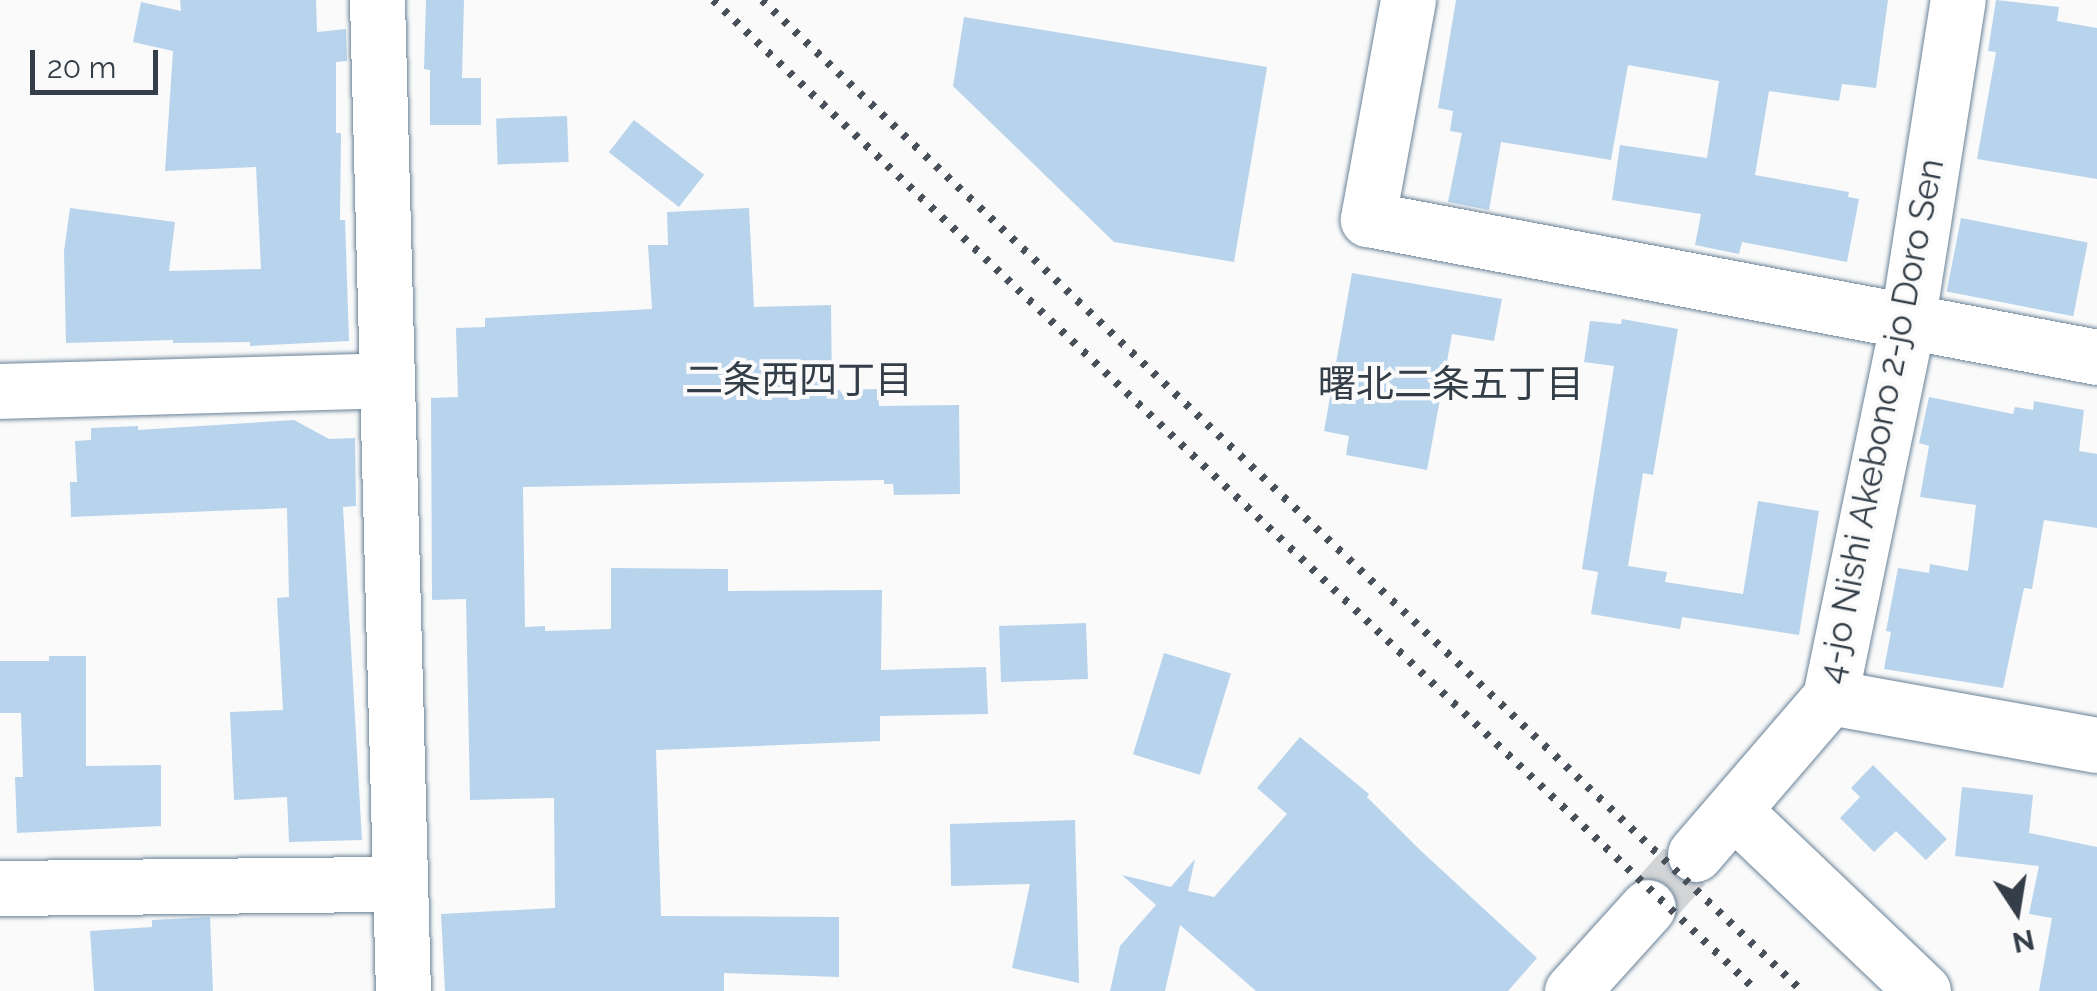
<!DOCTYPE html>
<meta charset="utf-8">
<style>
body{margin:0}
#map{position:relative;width:2097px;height:991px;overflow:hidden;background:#fafafa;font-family:Raleway,"Noto Sans JP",sans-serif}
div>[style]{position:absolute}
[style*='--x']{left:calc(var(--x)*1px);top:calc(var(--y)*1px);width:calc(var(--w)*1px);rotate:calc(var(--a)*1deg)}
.building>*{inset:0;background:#b8d3ec;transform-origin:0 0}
.minor-tunnel>*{height:55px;margin-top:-27.5px;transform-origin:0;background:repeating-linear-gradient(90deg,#d2d4d6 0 55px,transparent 0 83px)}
.roads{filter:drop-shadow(0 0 2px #698298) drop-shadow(0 0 2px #698298)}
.minor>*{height:55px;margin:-27.5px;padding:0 27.5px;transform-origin:27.5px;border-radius:27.5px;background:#fff}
.rail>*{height:8px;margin-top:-4px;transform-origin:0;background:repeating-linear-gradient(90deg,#48515a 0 5px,transparent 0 15px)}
span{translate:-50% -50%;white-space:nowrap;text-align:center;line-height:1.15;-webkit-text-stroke:8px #fafafa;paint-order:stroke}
.street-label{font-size:35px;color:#333e48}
.neighbourhood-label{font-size:38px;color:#333e48}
.north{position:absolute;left:1967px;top:861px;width:100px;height:100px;-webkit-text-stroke:8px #fafafa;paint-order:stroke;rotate:168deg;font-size:28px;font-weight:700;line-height:40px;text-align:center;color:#333e48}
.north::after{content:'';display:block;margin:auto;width:35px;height:45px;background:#333e48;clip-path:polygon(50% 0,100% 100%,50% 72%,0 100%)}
.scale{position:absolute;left:30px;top:50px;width:128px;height:45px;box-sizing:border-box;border:5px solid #333e48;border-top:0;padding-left:12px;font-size:30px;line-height:35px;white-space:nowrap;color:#333e48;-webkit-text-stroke:8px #fafafa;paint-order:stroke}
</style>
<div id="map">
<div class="building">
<div style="clip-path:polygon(180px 0,316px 0,317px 32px,346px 29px,347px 61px,336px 62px,336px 133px,341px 133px,340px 220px,345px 220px,349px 341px,250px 346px,250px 342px,173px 343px,173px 340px,66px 343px,64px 251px,70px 208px,175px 222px,169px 271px,261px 269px,256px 167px,165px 171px,173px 51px,133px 42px,141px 2px,181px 11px)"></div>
<div style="clip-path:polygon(426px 0,464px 0,462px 78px,481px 78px,481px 125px,430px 125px,430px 70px,424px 69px)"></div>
<div style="clip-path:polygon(1456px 0,1888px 0,1876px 88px,1842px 84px,1839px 101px,1769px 91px,1755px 175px,1849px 192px,1848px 197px,1859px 199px,1847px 262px,1742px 242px,1739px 254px,1695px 245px,1701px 214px,1612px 200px,1620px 145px,1707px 158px,1719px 81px,1628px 65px,1611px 160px,1501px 142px,1489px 210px,1448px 202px,1462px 133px,1450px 131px,1453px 111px,1438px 108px)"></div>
<div style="clip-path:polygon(1996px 0,2059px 7px,2057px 21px,2097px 28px,2097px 179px,1977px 159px,1996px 52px,1988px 51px)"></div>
<div style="clip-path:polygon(964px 17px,1267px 67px,1234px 262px,1114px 242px,953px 86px)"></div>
<div style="left:567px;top:116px;width:46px;height:71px;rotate:88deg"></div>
<div style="left:634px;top:120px;width:89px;height:41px;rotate:38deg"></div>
<div style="clip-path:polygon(749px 208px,754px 307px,831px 305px,832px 390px,878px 389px,879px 406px,959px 405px,960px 494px,894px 495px,893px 484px,884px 484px,884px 480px,523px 487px,525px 627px,545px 626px,545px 631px,611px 629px,611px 568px,728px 569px,728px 591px,882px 590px,881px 670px,986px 667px,988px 714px,880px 716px,880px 741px,656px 750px,661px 916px,839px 917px,839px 977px,724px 973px,724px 991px,445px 991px,441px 914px,555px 908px,554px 798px,470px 800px,466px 599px,432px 600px,431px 398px,458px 397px,456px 328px,485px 327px,485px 318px,652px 309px,648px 245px,668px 245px,667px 212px)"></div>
<div style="left:1961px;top:218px;width:129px;height:75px;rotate:11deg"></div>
<div style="clip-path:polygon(1352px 273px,1502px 299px,1494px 341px,1452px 334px,1427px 470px,1346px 455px,1349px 436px,1324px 431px)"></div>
<div style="clip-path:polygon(1622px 319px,1678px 329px,1653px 475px,1643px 473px,1628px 566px,1667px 572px,1665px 582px,1743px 594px,1758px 501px,1819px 511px,1799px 635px,1682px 617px,1680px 629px,1591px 614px,1598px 572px,1582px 569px,1614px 366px,1584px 362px,1590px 321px,1621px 324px)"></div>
<div style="clip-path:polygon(1929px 397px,2013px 414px,2015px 407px,2033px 410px,2034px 401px,2084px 410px,2079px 451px,2097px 454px,2097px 528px,2044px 520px,2032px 589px,2024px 588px,2003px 688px,1884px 669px,1891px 632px,1886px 631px,1898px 568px,1929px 573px,1930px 564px,1968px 571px,1976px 505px,1920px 497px,1929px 446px,1919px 443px)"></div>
<div style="clip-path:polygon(294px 420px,329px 439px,355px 438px,356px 506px,343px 507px,362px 840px,289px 842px,287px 797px,234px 800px,230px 712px,283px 710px,277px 598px,289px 597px,287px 508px,71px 517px,70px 482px,77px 482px,75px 441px,91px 440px,91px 428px,138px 426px,138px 430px)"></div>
<div style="left:1086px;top:623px;width:56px;height:87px;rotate:88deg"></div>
<div style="left:1164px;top:653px;width:70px;height:106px;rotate:17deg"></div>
<div style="clip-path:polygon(49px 656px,86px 656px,86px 766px,161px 765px,161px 826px,17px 833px,15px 777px,23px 777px,21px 713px,0 713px,0 661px,49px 661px)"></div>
<div style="clip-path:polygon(1300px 737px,1369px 794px,1367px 797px,1420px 850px,1537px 958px,1508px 991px,1256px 991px,1180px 925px,1165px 991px,1110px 991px,1120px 946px,1156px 905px,1122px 875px,1171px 887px,1195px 859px,1188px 891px,1214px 897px,1287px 814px,1257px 788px)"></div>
<div style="clip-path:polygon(1873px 765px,1947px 839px,1926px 860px,1896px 831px,1874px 852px,1840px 818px,1860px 797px,1851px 788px)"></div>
<div style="clip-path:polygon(1962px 787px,2033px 795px,2029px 833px,2097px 847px,2097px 991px,2039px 991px,2052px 918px,2029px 914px,2039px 866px,1955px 856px)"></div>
<div style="clip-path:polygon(1075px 820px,1079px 983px,1012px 968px,1030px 884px,951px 886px,950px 824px)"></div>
<div style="clip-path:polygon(210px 917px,213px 991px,94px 991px,90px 931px,152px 927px,152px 920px)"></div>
</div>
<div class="minor-tunnel">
<div style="--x:1648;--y:907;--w:71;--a:-48.4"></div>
</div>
<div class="roads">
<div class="minor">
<div style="--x:377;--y:0;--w:991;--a:88.5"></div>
<div style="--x:1408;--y:0;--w:223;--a:100.4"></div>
<div style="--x:1368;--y:219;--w:742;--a:10.72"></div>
<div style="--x:0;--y:391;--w:387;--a:-1.6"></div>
<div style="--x:1830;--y:697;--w:271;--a:10.2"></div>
<div style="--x:1734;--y:811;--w:261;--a:43.6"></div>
<div style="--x:1695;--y:854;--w:207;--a:-49.3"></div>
<div style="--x:1830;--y:697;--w:381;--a:-78.3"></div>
<div style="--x:1907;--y:324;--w:328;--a:-81.1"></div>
<div style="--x:0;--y:888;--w:400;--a:-0.6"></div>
<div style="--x:1572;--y:991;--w:113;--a:-47.9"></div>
</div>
</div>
<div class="rail">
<div style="--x:713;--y:0;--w:1439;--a:43.51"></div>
<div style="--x:762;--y:0;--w:1437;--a:43.62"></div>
</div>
<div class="street-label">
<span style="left:1881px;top:421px;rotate:-79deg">4-jo Nishi Akebono 2-jo Doro Sen</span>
</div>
<div class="neighbourhood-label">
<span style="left:799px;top:380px">二条西四丁目</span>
<span style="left:1451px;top:384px">曙北二条五丁目</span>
</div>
<div class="north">N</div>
<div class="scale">20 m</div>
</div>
